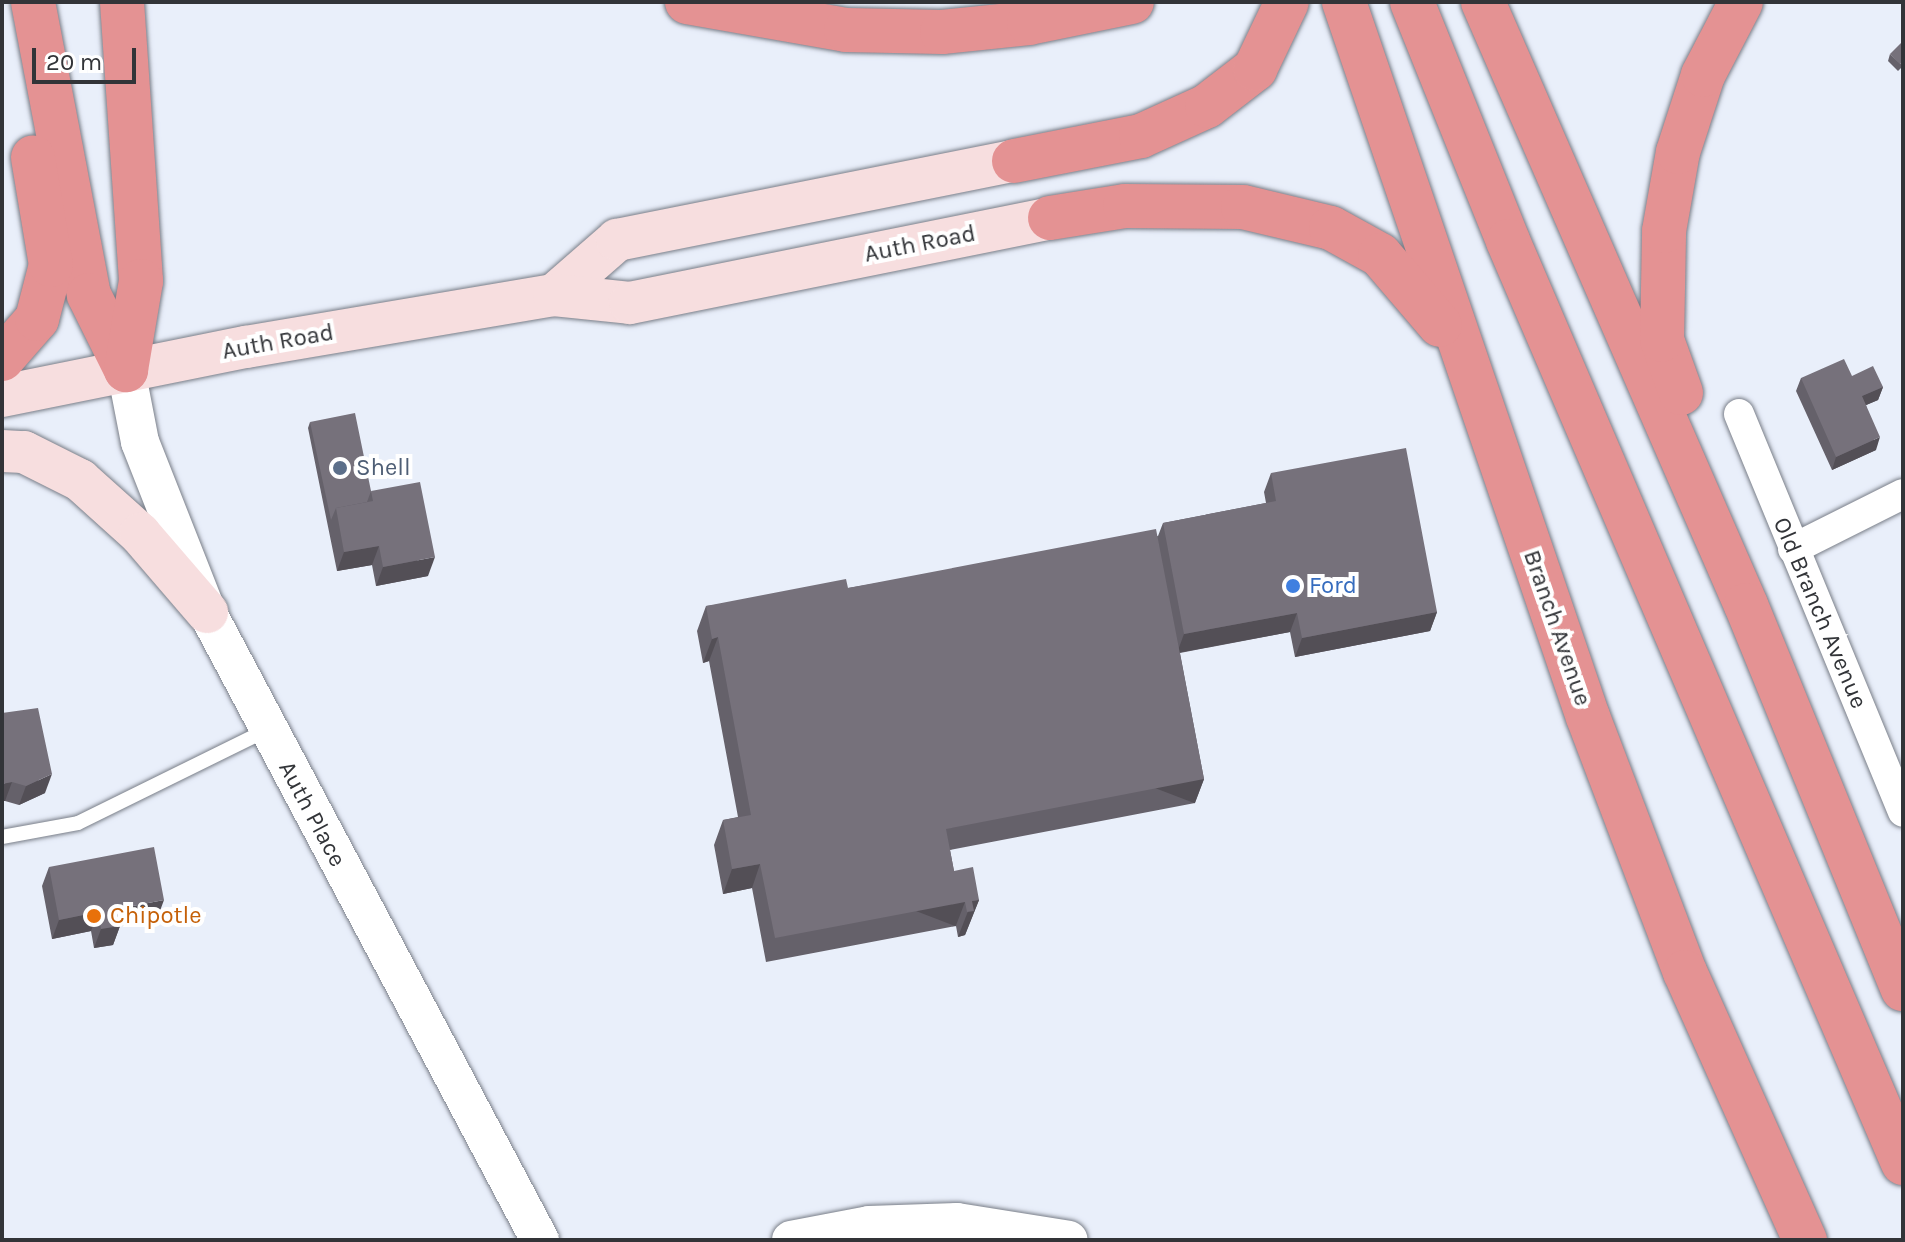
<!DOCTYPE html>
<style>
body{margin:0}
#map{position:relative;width:1905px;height:1242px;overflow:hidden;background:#e9effa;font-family:Karla,sans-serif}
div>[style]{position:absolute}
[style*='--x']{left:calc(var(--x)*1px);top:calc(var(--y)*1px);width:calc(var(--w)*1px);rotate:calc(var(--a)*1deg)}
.roads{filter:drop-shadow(0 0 2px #797e88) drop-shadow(0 0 2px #797e88)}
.service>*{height:14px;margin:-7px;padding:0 7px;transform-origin:7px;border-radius:7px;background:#fff}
.minor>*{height:30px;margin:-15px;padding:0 15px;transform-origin:15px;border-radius:15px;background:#fff}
.tertiary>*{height:38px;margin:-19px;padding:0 19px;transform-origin:19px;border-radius:19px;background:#fff}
.secondary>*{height:42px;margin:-21px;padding:0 21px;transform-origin:21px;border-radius:21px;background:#f7dedf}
.motorway>*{height:44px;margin:-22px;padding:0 22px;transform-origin:22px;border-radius:22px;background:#e49293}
.wall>*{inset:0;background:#65616a}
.shaded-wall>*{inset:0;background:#534f56;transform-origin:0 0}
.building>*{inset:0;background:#76717b}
.dots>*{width:22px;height:22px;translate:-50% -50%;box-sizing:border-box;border:4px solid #fff;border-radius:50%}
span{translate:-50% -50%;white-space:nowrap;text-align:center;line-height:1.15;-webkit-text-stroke:8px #fff;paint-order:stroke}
.street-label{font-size:24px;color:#323438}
.service-label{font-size:24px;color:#4e5e75}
.left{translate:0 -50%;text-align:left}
.shop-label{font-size:24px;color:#366cbe}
.food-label{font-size:24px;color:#c56008}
.frame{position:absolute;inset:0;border:4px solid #323438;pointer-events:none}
.scale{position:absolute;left:32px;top:48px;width:104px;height:36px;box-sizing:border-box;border:4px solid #323438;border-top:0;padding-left:10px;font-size:24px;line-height:28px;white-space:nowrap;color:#323438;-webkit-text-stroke:6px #fff;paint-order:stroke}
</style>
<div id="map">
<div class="roads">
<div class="service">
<div style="--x:2;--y:837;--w:77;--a:-10.4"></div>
<div style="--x:78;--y:823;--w:211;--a:-26.2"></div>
</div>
<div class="minor">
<div style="--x:1739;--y:414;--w:430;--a:67.6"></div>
<div style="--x:1793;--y:549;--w:123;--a:-26.6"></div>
</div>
<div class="tertiary">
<div style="--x:126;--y:370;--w:73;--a:79"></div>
<div style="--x:140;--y:442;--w:183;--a:68.5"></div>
<div style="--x:207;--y:612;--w:711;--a:62.07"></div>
<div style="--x:791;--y:1240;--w:79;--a:-10.9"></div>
<div style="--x:869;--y:1225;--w:88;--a:-2"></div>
<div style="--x:957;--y:1222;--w:113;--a:9.1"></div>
</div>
<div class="secondary">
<div style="--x:554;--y:295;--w:84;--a:-41.1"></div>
<div style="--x:617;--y:240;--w:405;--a:-11.3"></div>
<div style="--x:2;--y:396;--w:249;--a:-11.4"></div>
<div style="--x:246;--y:347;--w:312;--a:-9.6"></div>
<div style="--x:554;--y:295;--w:76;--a:6"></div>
<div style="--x:630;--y:303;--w:429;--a:-11.4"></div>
<div style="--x:2;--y:451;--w:22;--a:3"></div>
<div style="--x:24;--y:452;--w:63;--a:26.6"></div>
<div style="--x:80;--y:480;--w:81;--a:42"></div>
<div style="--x:140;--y:534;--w:103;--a:49.3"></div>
</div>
<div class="motorway">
<div style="--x:33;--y:2;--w:298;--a:79.2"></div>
<div style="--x:89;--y:295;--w:84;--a:63.7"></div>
<div style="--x:122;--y:2;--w:280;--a:86.1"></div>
<div style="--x:141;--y:281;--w:90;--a:99.6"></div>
<div style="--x:687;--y:2;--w:161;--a:10"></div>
<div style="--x:846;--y:30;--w:96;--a:1.2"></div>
<div style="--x:942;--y:32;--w:87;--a:-5.9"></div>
<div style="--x:1029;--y:23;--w:105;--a:-11.5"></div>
<div style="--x:1344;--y:2;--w:755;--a:71.16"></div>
<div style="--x:1588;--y:717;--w:273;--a:69.2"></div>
<div style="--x:1685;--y:972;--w:294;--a:65.9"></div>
<div style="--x:1412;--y:2;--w:258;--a:68.1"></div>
<div style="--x:1508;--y:241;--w:1003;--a:66.81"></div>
<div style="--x:1483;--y:2;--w:658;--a:66.44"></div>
<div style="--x:1746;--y:605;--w:415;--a:67.8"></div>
<div style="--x:1014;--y:161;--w:129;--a:-11.1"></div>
<div style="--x:1141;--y:136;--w:72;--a:-24.4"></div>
<div style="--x:1207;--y:106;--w:61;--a:-37.6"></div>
<div style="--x:1255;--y:69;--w:74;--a:-64.5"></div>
<div style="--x:1050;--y:218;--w:76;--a:-9.1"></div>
<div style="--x:1125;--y:206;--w:118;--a:0.5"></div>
<div style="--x:1243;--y:207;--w:90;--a:13.4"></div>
<div style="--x:1331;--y:228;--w:56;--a:28.9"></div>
<div style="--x:1380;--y:255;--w:92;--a:49.4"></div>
<div style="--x:2;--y:359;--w:53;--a:-48.8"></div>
<div style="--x:37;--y:319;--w:56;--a:-75.5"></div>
<div style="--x:51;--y:265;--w:109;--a:-99.5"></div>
<div style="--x:1681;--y:393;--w:56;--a:-109.7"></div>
<div style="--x:1662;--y:340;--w:109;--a:-88.9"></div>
<div style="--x:1664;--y:231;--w:80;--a:-80"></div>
<div style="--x:1678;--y:152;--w:81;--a:-72"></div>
<div style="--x:1703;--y:75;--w:82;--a:-62.5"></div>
</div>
</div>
<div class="wall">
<div style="clip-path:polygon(1890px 54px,1903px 66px,1898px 71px,1888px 61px)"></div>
<div style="clip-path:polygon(1852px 376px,1883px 387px,1878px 400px,1866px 405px,1876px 450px,1832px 470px,1796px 391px,1801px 378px)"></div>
<div style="clip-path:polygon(310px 422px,371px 491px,428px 576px,376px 586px,372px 565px,337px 571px,308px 428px)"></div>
<div style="clip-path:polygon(1271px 473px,1437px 612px,1430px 631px,1295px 657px,1290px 632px,1180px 653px,1204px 779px,1195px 803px,950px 850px,954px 871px,979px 900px,965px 935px,958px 937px,956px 926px,766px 962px,752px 888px,723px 894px,714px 845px,723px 820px,738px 817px,709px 661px,703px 663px,697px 631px,706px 606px,848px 588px,1158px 536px,1163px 523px,1266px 503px,1264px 492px)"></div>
<div style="clip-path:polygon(2px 713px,45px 793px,19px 805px,5px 801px)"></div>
<div style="clip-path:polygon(49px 867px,157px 919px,120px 926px,113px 945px,94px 948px,91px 931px,52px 939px,42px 886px)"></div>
</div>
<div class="shaded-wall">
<div style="clip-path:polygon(1883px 387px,1878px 400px,1857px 409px,1862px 396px)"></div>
<div style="clip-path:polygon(1880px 437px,1876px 450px,1832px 470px,1836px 457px)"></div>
<div style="clip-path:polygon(379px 546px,372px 565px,337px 571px,344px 552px)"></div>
<div style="clip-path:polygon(435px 557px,428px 576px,376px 586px,383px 567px)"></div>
<div style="clip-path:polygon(1437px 612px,1430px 631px,1295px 657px,1302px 638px)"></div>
<div style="clip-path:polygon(1297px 613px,1290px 632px,1177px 653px,1184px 634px)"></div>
<div style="clip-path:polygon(718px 637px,709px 661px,703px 663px,712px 639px)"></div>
<div style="clip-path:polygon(52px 774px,45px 793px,19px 805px,26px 786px)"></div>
<div style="left:1204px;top:779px;width:26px;height:263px;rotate:111deg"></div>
<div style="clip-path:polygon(12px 782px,5px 801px,2px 801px,2px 784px)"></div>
<div style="clip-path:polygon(760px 864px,752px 888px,723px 894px,732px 869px)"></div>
<div style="clip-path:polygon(164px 900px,157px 919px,120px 926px,113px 945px,94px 948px,101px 929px,117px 909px)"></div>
<div style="clip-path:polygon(979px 900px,965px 935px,958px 937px,972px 901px)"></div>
<div style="left:965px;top:902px;width:26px;height:193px;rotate:111deg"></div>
<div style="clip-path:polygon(98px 912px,91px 931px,52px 939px,59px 920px)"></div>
</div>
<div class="building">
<div style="clip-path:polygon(1902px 42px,1903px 62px,1900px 64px,1890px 54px)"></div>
<div style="clip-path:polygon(1844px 359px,1852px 376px,1873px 366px,1883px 387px,1862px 396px,1880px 437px,1836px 457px,1801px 378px)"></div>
<div style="clip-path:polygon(355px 413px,371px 491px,367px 502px,336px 508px,331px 520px,310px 422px)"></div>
<div style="clip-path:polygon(1406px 448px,1437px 612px,1302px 638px,1297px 613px,1184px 634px,1163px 523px,1276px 501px,1271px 473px)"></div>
<div style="clip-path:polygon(420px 482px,435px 557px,383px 567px,379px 546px,344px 552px,336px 508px,373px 501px,371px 491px)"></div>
<div style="clip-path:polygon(1156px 529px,1204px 779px,946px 829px,954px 871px,973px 867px,979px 900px,972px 901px,974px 911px,967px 912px,965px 902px,775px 938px,760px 864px,732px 869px,723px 820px,751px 815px,718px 637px,712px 639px,706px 606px,846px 579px,848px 588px)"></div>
<div style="clip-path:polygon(38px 708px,52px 774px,26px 786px,12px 782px,2px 784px,2px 713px)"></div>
<div style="clip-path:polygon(154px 847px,164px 900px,117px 909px,120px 926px,101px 929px,98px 912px,59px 920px,49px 867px)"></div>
</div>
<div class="dots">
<div style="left:340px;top:468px;background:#5c6f8a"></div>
<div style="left:1293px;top:586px;background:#3f7fe0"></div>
<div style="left:94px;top:916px;background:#e8710a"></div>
</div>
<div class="street-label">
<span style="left:920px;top:244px;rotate:-11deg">Auth Road</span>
<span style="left:278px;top:342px;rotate:-10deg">Auth Road</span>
<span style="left:1820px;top:613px;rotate:67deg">Old Branch Avenue</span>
<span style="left:1557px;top:628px;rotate:71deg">Branch Avenue</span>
<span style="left:312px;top:814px;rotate:62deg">Auth Place</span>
</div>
<div class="service-label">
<span class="left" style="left:356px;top:468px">Shell</span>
</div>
<div class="shop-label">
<span class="left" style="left:1309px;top:586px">Ford</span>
</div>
<div class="food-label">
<span class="left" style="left:110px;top:916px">Chipotle</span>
</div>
<div class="frame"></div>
<div class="scale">20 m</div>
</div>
